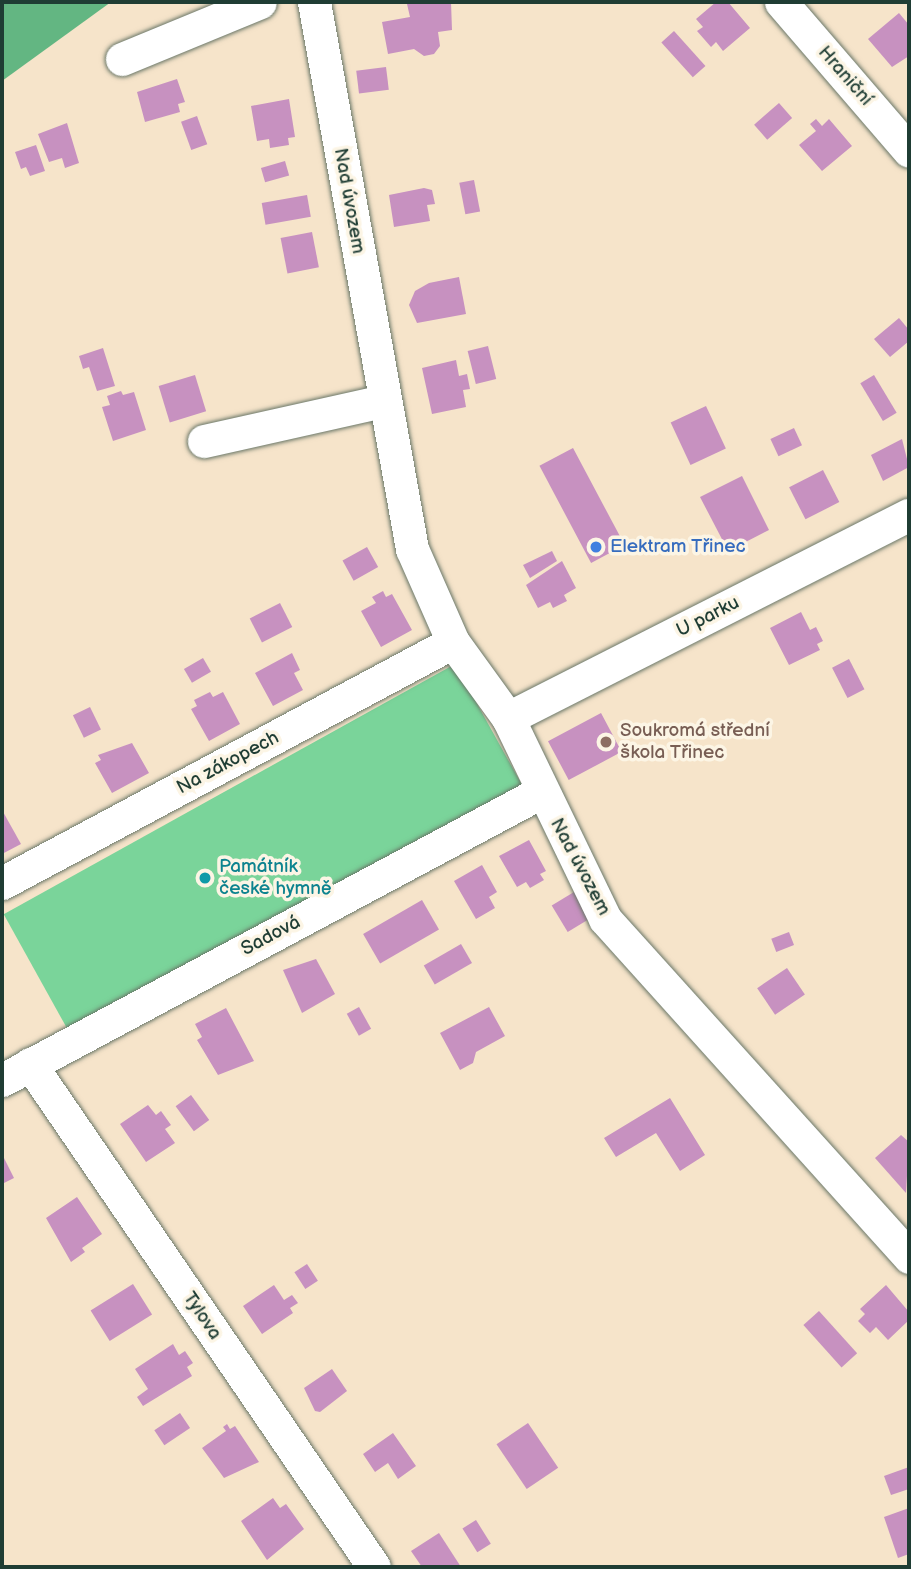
<!DOCTYPE html>
<meta charset="utf-8">
<style>
body{margin:0}
#map{position:relative;width:911px;height:1569px;overflow:hidden;background:#f6e4ca;font-family:"Balsamiq Sans",sans-serif}
div>[style]{position:absolute}
[style*='--x']{left:calc(var(--x)*1px);top:calc(var(--y)*1px);width:calc(var(--w)*1px);rotate:calc(var(--a)*1deg)}
.green>*{inset:0;background:#7ad49a;transform-origin:0 0}
.forest>*{inset:0;background:#63b682}
.building>*{inset:0;background:#c791c0;transform-origin:0 0}
.roads{filter:drop-shadow(0 0 2px #6a7768) drop-shadow(0 0 2px #6a7768)}
.minor>*{height:33px;margin:-16.5px;padding:0 16.5px;transform-origin:16.5px;border-radius:16.5px;background:#fff}
.dots>*{width:19px;height:19px;translate:-50% -50%;box-sizing:border-box;border:4px solid #fcf5e5;border-radius:50%}
span{translate:-50% -50%;white-space:nowrap;text-align:center;line-height:1.15;-webkit-text-stroke:7px #fcf5e5;paint-order:stroke}
.street-label{font-size:19px;color:#1f3d34}
.shop-label{font-size:19px;color:#366cbe}
.left{translate:0 -50%;text-align:left}
.education-label{font-size:19px;color:#785e54}
.culture-label{font-size:19px;color:#0d838f}
.frame{position:absolute;inset:0;border:4px solid #1f3d34;pointer-events:none}
</style>
<div id="map">
<div class="green">
<div style="left:455px;top:664px;width:144px;height:516px;rotate:61deg"></div>
</div>
<div class="forest">
<div style="clip-path:polygon(2px 2px,111px 2px,2px 81px)"></div>
</div>
<div class="building">
<div style="clip-path:polygon(418px 2px,451px 2px,452px 30px,438px 32px,440px 46px,434px 54px,424px 56px,414px 49px,388px 54px,382px 22px,410px 17px,407px 4px)"></div>
<div style="clip-path:polygon(716px 2px,728px 2px,750px 28px,723px 51px,716px 42px,711px 47px,697px 31px,703px 27px,696px 19px)"></div>
<div style="clip-path:polygon(899px 13px,909px 25px,909px 56px,892px 67px,868px 39px)"></div>
<div style="left:674px;top:31px;width:47px;height:17px;rotate:48deg"></div>
<div style="left:386px;top:67px;width:23px;height:30px;rotate:83deg"></div>
<div style="clip-path:polygon(177px 79px,185px 102px,178px 104px,180px 112px,145px 122px,137px 92px)"></div>
<div style="clip-path:polygon(289px 99px,295px 137px,288px 138px,289px 145px,270px 148px,269px 139px,257px 141px,251px 106px)"></div>
<div style="left:779px;top:103px;width:20px;height:33px;rotate:49deg"></div>
<div style="left:197px;top:116px;width:30px;height:17px;rotate:70deg"></div>
<div style="clip-path:polygon(816px 119px,822px 126px,829px 119px,852px 146px,822px 171px,799px 145px,816px 131px,810px 124px)"></div>
<div style="clip-path:polygon(67px 123px,79px 163px,65px 168px,62px 158px,49px 162px,38px 134px)"></div>
<div style="clip-path:polygon(36px 145px,45px 171px,30px 176px,26px 167px,21px 169px,15px 152px)"></div>
<div style="left:285px;top:161px;width:15px;height:25px;rotate:74deg"></div>
<div style="left:474px;top:180px;width:32px;height:15px;rotate:79deg"></div>
<div style="clip-path:polygon(424px 188px,432px 190px,435px 204px,427px 205px,430px 221px,394px 227px,389px 195px)"></div>
<div style="left:307px;top:195px;width:22px;height:46px;rotate:80deg"></div>
<div style="left:312px;top:232px;width:36px;height:32px;rotate:79deg"></div>
<div style="clip-path:polygon(459px 277px,466px 314px,417px 323px,409px 305px,415px 291px,429px 283px)"></div>
<div style="clip-path:polygon(899px 318px,909px 330px,909px 341px,890px 357px,874px 339px)"></div>
<div style="left:488px;top:346px;width:34px;height:21px;rotate:76deg"></div>
<div style="clip-path:polygon(103px 348px,115px 386px,97px 391px,89px 367px,83px 369px,79px 356px)"></div>
<div style="clip-path:polygon(456px 360px,459px 376px,467px 374px,470px 389px,463px 390px,466px 407px,432px 414px,422px 368px)"></div>
<div style="left:195px;top:375px;width:38px;height:38px;rotate:73deg"></div>
<div style="left:874px;top:375px;width:44px;height:16px;rotate:59deg"></div>
<div style="clip-path:polygon(121px 391px,123px 395px,134px 392px,146px 430px,113px 441px,102px 407px,110px 405px,107px 396px)"></div>
<div style="left:706px;top:406px;width:47px;height:39px;rotate:65deg"></div>
<div style="left:794px;top:428px;width:19px;height:26px;rotate:65deg"></div>
<div style="clip-path:polygon(902px 439px,909px 467px,883px 481px,871px 455px)"></div>
<div style="left:573px;top:448px;width:110px;height:38px;rotate:62deg"></div>
<div style="left:823px;top:470px;width:36px;height:38px;rotate:63deg"></div>
<div style="clip-path:polygon(742px 476px,769px 530px,736px 547px,724px 543px,700px 497px)"></div>
<div style="left:367px;top:547px;width:23px;height:28px;rotate:61deg"></div>
<div style="clip-path:polygon(552px 551px,557px 561px,530px 578px,523px 565px)"></div>
<div style="clip-path:polygon(562px 561px,576px 588px,564px 595px,567px 601px,553px 608px,550px 602px,538px 608px,526px 585px)"></div>
<div style="clip-path:polygon(383px 591px,386px 597px,392px 594px,412px 630px,381px 647px,361px 611px,376px 603px,372px 597px)"></div>
<div style="left:280px;top:603px;width:27px;height:34px;rotate:63deg"></div>
<div style="clip-path:polygon(801px 612px,810px 630px,816px 627px,823px 641px,817px 644px,820px 650px,789px 665px,770px 628px)"></div>
<div style="clip-path:polygon(292px 653px,300px 670px,294px 673px,303px 690px,273px 706px,255px 673px)"></div>
<div style="left:203px;top:658px;width:16px;height:22px;rotate:60deg"></div>
<div style="left:849px;top:659px;width:34px;height:19px;rotate:63deg"></div>
<div style="clip-path:polygon(210px 692px,213px 697px,223px 692px,240px 724px,209px 741px,191px 709px,197px 706px,194px 700px)"></div>
<div style="left:90px;top:707px;width:25px;height:19px;rotate:64deg"></div>
<div style="left:601px;top:713px;width:44px;height:60px;rotate:62deg"></div>
<div style="clip-path:polygon(132px 743px,149px 773px,112px 793px,95px 763px,101px 760px,98px 755px)"></div>
<div style="clip-path:polygon(2px 810px,21px 844px,2px 854px)"></div>
<div style="clip-path:polygon(529px 840px,546px 871px,540px 874px,544px 880px,530px 888px,526px 882px,517px 887px,499px 856px)"></div>
<div style="clip-path:polygon(482px 865px,497px 892px,489px 897px,495px 908px,476px 919px,454px 881px)"></div>
<div style="left:574px;top:892px;width:31px;height:26px;rotate:59deg"></div>
<div style="left:422px;top:900px;width:34px;height:68px;rotate:60deg"></div>
<div style="left:789px;top:932px;width:14px;height:19px;rotate:69deg"></div>
<div style="left:461px;top:944px;width:22px;height:43px;rotate:60deg"></div>
<div style="clip-path:polygon(316px 959px,335px 994px,302px 1013px,283px 970px)"></div>
<div style="left:787px;top:968px;width:32px;height:36px;rotate:56deg"></div>
<div style="left:359px;top:1007px;width:25px;height:14px;rotate:61deg"></div>
<div style="clip-path:polygon(489px 1007px,505px 1036px,476px 1052px,473px 1063px,460px 1070px,440px 1033px)"></div>
<div style="clip-path:polygon(226px 1008px,254px 1061px,218px 1075px,197px 1040px,202px 1037px,195px 1024px)"></div>
<div style="left:191px;top:1095px;width:31px;height:19px;rotate:54deg"></div>
<div style="clip-path:polygon(670px 1098px,705px 1155px,680px 1171px,656px 1133px,616px 1157px,604px 1138px)"></div>
<div style="clip-path:polygon(148px 1105px,156px 1115px,161px 1111px,171px 1125px,165px 1129px,175px 1143px,146px 1162px,120px 1124px)"></div>
<div style="clip-path:polygon(901px 1135px,909px 1142px,906px 1193px,875px 1158px)"></div>
<div style="clip-path:polygon(2px 1154px,14px 1178px,2px 1184px)"></div>
<div style="clip-path:polygon(77px 1197px,102px 1234px,82px 1248px,85px 1252px,71px 1262px,46px 1218px)"></div>
<div style="left:307px;top:1264px;width:20px;height:15px;rotate:57deg"></div>
<div style="left:133px;top:1284px;width:36px;height:50px;rotate:58deg"></div>
<div style="clip-path:polygon(274px 1285px,284px 1300px,292px 1295px,298px 1303px,290px 1308px,293px 1313px,262px 1334px,243px 1306px)"></div>
<div style="clip-path:polygon(886px 1285px,909px 1312px,909px 1320px,888px 1340px,876px 1327px,870px 1333px,858px 1321px,865px 1314px,860px 1309px)"></div>
<div style="left:819px;top:1311px;width:57px;height:21px;rotate:48deg"></div>
<div style="clip-path:polygon(173px 1344px,179px 1355px,185px 1351px,193px 1363px,187px 1367px,192px 1376px,143px 1406px,137px 1397px,148px 1389px,135px 1369px)"></div>
<div style="clip-path:polygon(332px 1369px,347px 1391px,320px 1412px,315px 1411px,304px 1388px)"></div>
<div style="left:180px;top:1413px;width:18px;height:31px;rotate:56deg"></div>
<div style="left:528px;top:1423px;width:54px;height:38px;rotate:56deg"></div>
<div style="clip-path:polygon(227px 1424px,230px 1429px,235px 1426px,259px 1462px,224px 1478px,202px 1448px,226px 1431px,223px 1427px)"></div>
<div style="clip-path:polygon(393px 1433px,416px 1466px,398px 1479px,388px 1463px,375px 1472px,363px 1454px)"></div>
<div style="clip-path:polygon(909px 1467px,909px 1489px,891px 1495px,884px 1476px)"></div>
<div style="clip-path:polygon(273px 1498px,280px 1508px,286px 1504px,304px 1529px,267px 1560px,241px 1521px)"></div>
<div style="clip-path:polygon(909px 1508px,909px 1554px,898px 1558px,884px 1517px)"></div>
<div style="left:476px;top:1520px;width:28px;height:16px;rotate:58deg"></div>
<div style="clip-path:polygon(439px 1533px,461px 1567px,422px 1567px,411px 1551px)"></div>
</div>
<div class="roads">
<div class="minor">
<div style="--x:314;--y:2;--w:556;--a:79.84"></div>
<div style="--x:412;--y:549;--w:102;--a:66.2"></div>
<div style="--x:453;--y:642;--w:94;--a:54.1"></div>
<div style="--x:508;--y:718;--w:223;--a:64.2"></div>
<div style="--x:605;--y:919;--w:455;--a:48"></div>
<div style="--x:781;--y:2;--w:196;--a:49.3"></div>
<div style="--x:122;--y:59;--w:149;--a:-22.4"></div>
<div style="--x:204;--y:441;--w:183;--a:-12.6"></div>
<div style="--x:508;--y:718;--w:449;--a:-26.9"></div>
<div style="--x:2;--y:883;--w:511;--a:-28.12"></div>
<div style="--x:30;--y:1064;--w:609;--a:55.63"></div>
<div style="--x:2;--y:1080;--w:611;--a:-28.12"></div>
</div>
</div>
<div class="dots">
<div style="left:596px;top:547px;background:#3f7fe0"></div>
<div style="left:606px;top:742px;background:#8d6e63"></div>
<div style="left:205px;top:878px;background:#0f9aa8"></div>
</div>
<div class="street-label">
<span style="left:845px;top:76px;rotate:49deg">Hraniční</span>
<span style="left:349px;top:201px;rotate:80deg">Nad úvozem</span>
<span style="left:708px;top:617px;rotate:-27deg">U parku</span>
<span style="left:228px;top:763px;rotate:-28deg">Na zákopech</span>
<span style="left:580px;top:867px;rotate:62deg">Nad úvozem</span>
<span style="left:271px;top:936px;rotate:-28deg">Sadová</span>
<span style="left:202px;top:1316px;rotate:56deg">Tylova</span>
</div>
<div class="shop-label">
<span class="left" style="left:610px;top:547px">Elektram Třinec</span>
</div>
<div class="education-label">
<span class="left" style="left:620px;top:742px">Soukromá střední<br>škola Třinec</span>
</div>
<div class="culture-label">
<span class="left" style="left:219px;top:878px">Památník<br>české hymně</span>
</div>
<div class="frame"></div>
</div>
